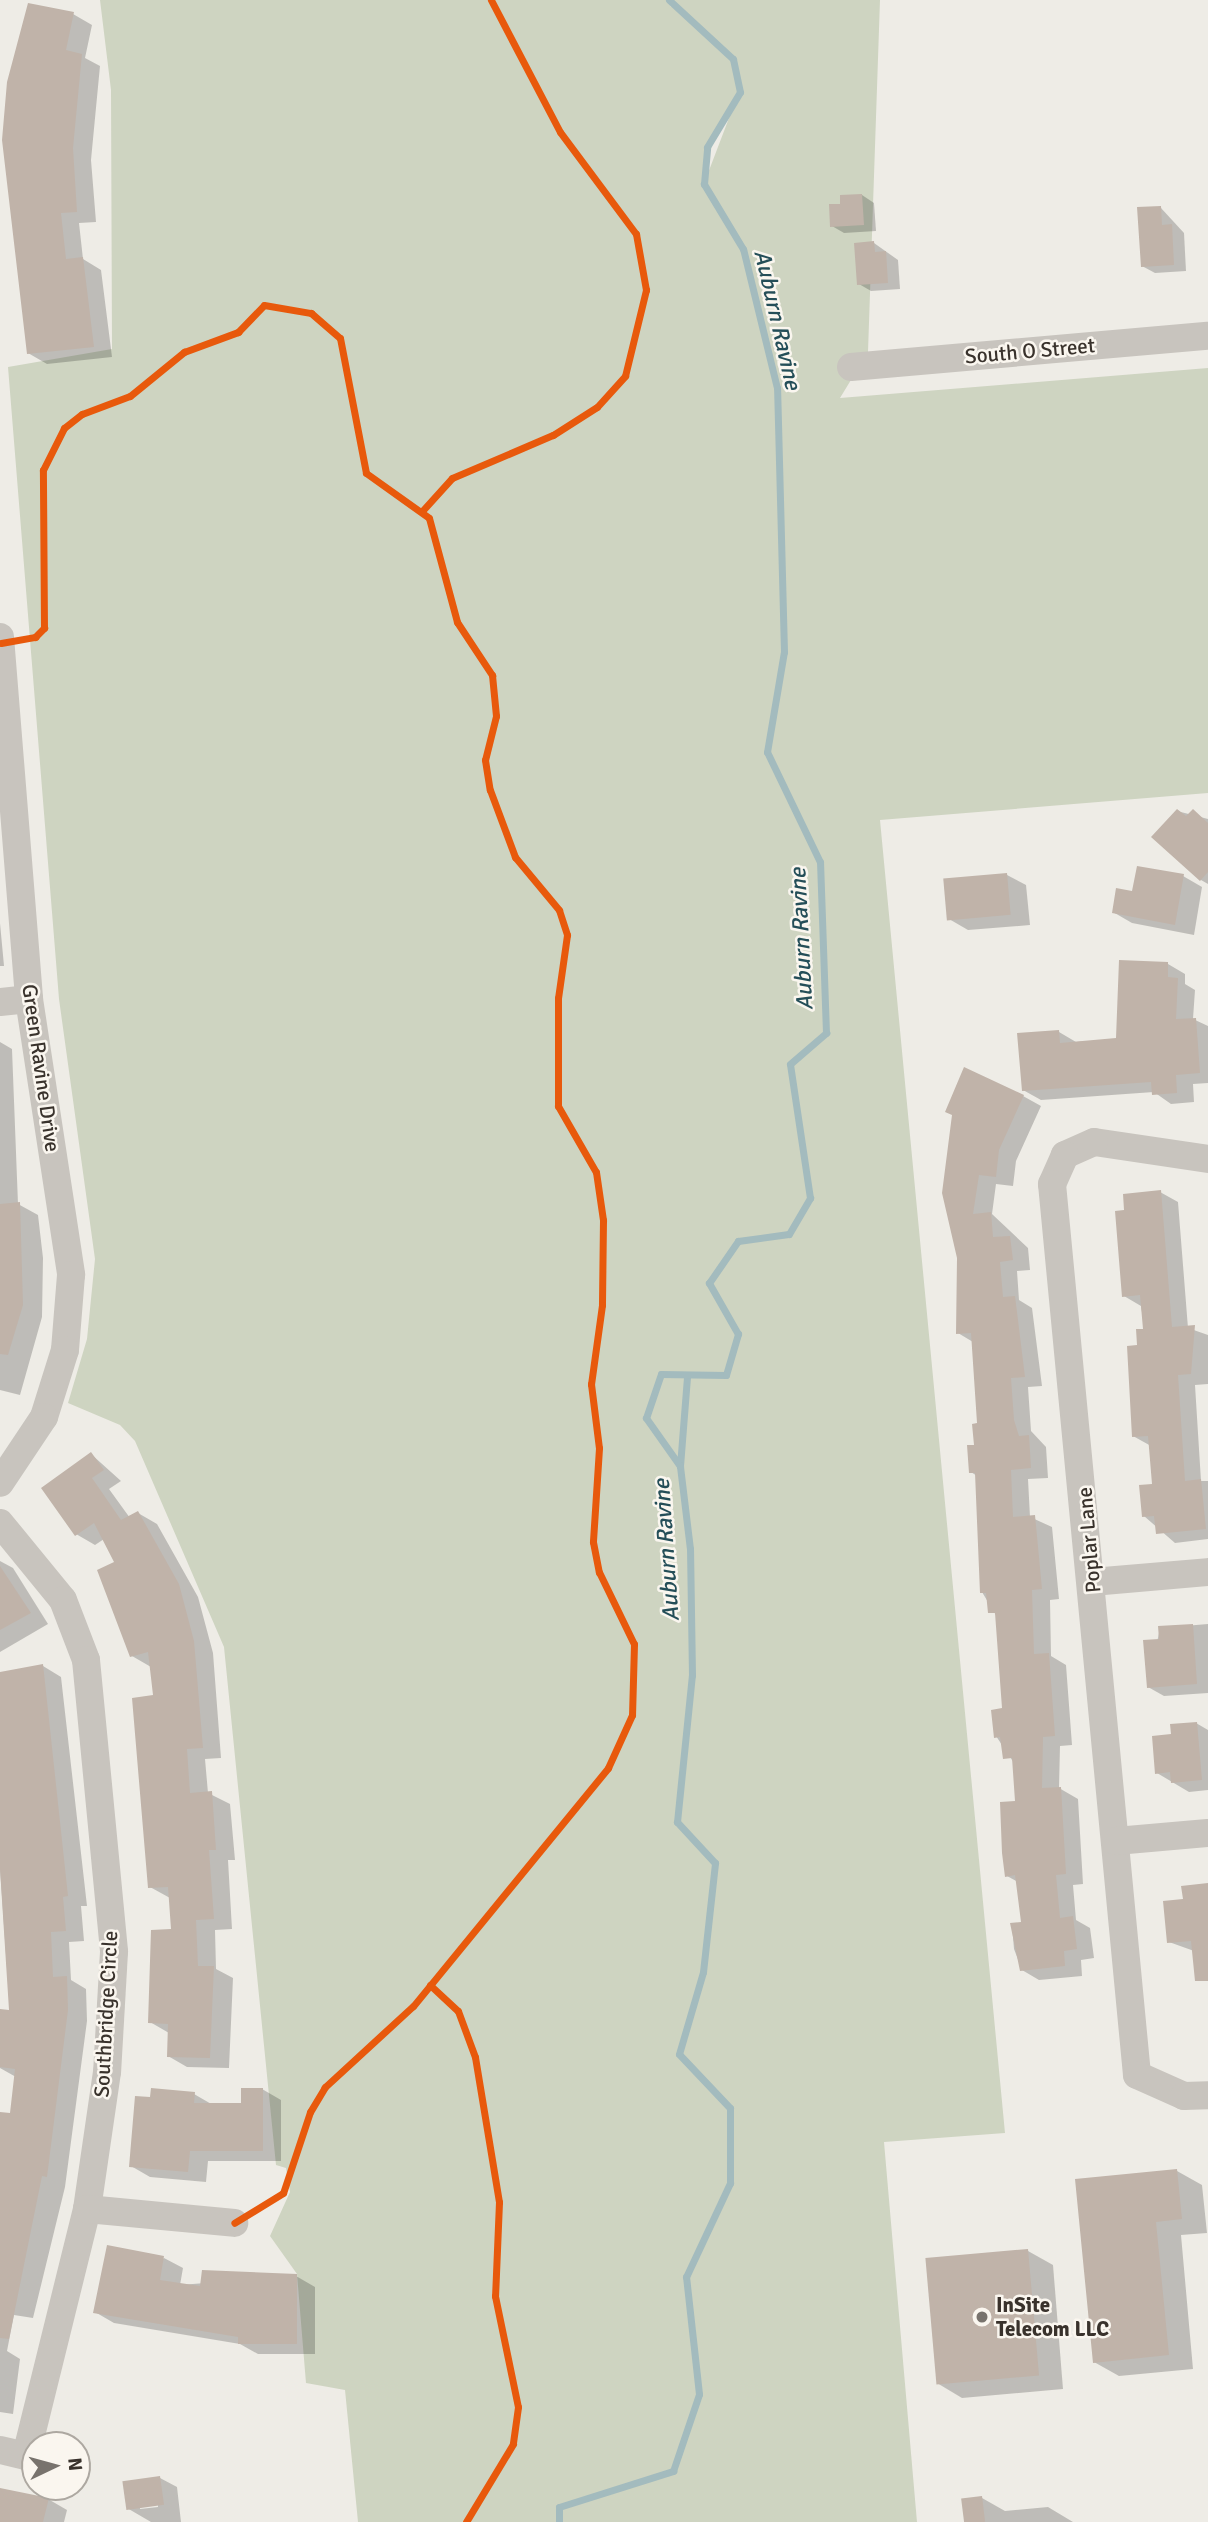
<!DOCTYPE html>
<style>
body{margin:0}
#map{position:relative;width:1208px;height:2522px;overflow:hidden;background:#eeece6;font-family:Signika,sans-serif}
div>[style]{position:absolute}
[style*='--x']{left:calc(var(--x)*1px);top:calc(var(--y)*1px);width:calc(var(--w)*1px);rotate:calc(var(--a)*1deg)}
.green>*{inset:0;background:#ced4c1}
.shadow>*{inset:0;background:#0003}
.stream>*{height:7px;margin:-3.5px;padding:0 3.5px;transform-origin:3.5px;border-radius:3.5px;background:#a3bbbe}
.building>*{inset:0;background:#c0b3a9;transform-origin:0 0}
.minor>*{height:28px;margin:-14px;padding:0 14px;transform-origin:14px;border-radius:14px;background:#c8c4be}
.cycleway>*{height:7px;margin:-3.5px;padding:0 3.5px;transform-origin:3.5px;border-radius:3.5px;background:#e8590c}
.dots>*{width:19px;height:19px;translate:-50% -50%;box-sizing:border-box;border:4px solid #faf6ef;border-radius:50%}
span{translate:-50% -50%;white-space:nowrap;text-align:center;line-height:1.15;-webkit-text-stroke:5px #faf6ef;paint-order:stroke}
.street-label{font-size:21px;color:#39322c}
.poi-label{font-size:21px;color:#39322c;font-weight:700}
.left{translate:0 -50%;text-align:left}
.water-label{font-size:23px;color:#244e58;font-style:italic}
.north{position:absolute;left:21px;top:2431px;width:70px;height:70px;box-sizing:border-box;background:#faf6ef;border:2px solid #ada8a1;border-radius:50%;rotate:85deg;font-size:19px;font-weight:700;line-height:28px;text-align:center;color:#39322c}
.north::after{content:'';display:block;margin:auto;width:24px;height:32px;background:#78736d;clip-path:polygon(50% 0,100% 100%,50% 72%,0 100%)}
</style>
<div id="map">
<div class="green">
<div style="clip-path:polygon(evenodd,100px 0,669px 0,671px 7px,673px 0,880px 0,868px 352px,840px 398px,1208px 368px,1208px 793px,880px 820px,1005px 2133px,884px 2142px,917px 2522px,358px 2522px,345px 2390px,306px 2383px,297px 2274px,270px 2236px,290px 2192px,286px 2168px,276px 2165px,224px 1647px,135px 1441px,120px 1425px,68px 1403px,87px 1339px,95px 1259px,59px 999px,8px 367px,112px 349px,111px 90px,100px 0,737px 97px,705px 181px,704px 181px,707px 147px,737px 97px)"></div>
</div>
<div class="shadow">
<div style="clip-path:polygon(73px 14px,92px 25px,85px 58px,100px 66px,91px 160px,96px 222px,79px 223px,83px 259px,101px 270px,112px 357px,47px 364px,28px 353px,4px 140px)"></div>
<div style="clip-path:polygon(862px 195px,874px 203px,876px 231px,844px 233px,832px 226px,842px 205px)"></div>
<div style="clip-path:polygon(1161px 208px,1184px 233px,1186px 271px,1155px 273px,1142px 266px)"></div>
<div style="clip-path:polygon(874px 243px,898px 260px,900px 289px,871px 291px,859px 284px)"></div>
<div style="clip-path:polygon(1177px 811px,1208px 819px,1208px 884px,1201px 880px)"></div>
<div style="clip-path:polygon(1007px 875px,1026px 885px,1030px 925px,968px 930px,949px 919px)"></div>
<div style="clip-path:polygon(1183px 876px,1202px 887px,1194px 935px,1132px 923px,1113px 912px)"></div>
<div style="clip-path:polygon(0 923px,4px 966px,0 966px)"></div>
<div style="clip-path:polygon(1168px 964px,1185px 974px,1185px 984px,1195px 990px,1193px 1019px,1208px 1026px,1208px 1083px,1193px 1084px,1194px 1102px,1171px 1104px,1154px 1092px,1041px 1100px,1023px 1090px,1059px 1032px,1076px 1042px,1118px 1039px)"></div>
<div style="clip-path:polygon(0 1042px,12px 1049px,18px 1204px,38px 1215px,43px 1258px,42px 1317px,20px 1395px,0 1390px)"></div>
<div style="clip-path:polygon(1023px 1096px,1041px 1106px,1016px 1161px,1013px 1186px,996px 1184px,992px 1214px,1028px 1248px,1030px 1270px,1017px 1271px,1019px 1300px,1032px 1308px,1042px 1386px,1028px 1387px,1031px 1431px,1046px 1447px,1048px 1478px,1028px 1479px,1030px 1517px,1052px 1527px,1059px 1599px,1050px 1600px,1051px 1656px,1066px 1665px,1072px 1745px,1060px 1746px,1059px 1788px,1078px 1799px,1083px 1884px,1073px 1885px,1076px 1920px,1090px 1928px,1094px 1958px,1081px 1960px,1082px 1976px,1039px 1980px,1022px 1970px,1014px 1949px,1012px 1925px,1023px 1924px,1018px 1882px,1007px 1876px,1017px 1803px,1014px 1763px,996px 1736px,1004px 1710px,997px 1617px,982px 1592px,977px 1476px,971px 1472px,979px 1425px,973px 1342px,958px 1333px,958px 1257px,944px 1193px)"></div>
<div style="clip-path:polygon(1160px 1192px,1178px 1202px,1188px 1328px,1208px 1335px,1208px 1384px,1195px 1385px,1201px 1481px,1208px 1481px,1208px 1539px,1175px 1543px,1144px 1516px,1154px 1486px,1151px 1446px,1133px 1436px,1145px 1331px,1141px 1306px,1124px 1296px,1126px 1212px)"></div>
<div style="clip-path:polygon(91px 1454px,121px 1481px,109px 1489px,130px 1518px,138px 1513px,157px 1524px,198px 1597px,213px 1653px,221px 1758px,205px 1759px,208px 1793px,230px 1804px,235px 1860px,228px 1860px,232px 1929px,215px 1930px,216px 1969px,233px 1978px,229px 2068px,187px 2067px,168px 2056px,169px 2033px,150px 2022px,172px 1931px,170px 1898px,150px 1887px,155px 1697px,151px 1667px,132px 1656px,116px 1563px,104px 1539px,95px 1545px,76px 1534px)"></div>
<div style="clip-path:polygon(0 1561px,13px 1568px,48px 1624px,0 1652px)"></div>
<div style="clip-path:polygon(1208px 1624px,1208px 1693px,1164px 1696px,1148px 1687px,1160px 1628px)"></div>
<div style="clip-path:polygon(43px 1666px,61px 1677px,87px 1906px,81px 1906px,84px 1941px,69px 1942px,71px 1980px,86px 1989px,87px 2021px,65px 2187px,33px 2318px,14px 2315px,7px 2351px,20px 2359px,13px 2414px,0 2412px,0 2114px,12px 2115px,16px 2077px,0 2068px,0 2019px,10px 2012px,0 1868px,0 1674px)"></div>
<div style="clip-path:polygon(1196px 1723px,1208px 1730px,1208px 1790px,1189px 1792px,1157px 1773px,1173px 1735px)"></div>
<div style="clip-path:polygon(1208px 1887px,1208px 1956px,1169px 1942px,1185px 1901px)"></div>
<div style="clip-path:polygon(262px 2089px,281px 2100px,281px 2161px,208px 2161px,206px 2182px,150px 2177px,131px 2166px,151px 2099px,194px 2094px,213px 2105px,243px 2105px)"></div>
<div style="clip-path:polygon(1177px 2171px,1202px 2185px,1207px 2233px,1181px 2235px,1193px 2369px,1119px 2376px,1094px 2362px)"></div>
<div style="clip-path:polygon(1028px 2251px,1053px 2265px,1063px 2389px,962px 2398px,937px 2383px)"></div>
<div style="clip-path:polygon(164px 2258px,183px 2268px,180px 2285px,296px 2276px,315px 2287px,315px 2354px,258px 2354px,240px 2344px,114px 2323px,95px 2312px)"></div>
<div style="clip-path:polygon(evenodd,160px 2478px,177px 2487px,181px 2522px,151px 2522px,127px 2508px,160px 2478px,158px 2504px,158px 2507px,140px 2509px,140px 2506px,158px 2504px)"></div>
<div style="clip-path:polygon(0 2489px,48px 2499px,67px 2510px,64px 2522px,0 2522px)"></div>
<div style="clip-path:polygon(982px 2498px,1005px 2511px,1048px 2507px,1073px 2522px,965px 2522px)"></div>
</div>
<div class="stream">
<div style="--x:680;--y:1466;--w:89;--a:-85.5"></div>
<div style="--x:559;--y:2522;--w:15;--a:-90"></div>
<div style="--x:559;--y:2507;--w:120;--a:-17.5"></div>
<div style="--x:673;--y:2471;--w:81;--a:-71.3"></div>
<div style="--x:699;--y:2394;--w:118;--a:-96.3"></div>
<div style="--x:686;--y:2277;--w:104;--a:-64.9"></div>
<div style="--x:730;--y:2183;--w:75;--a:-90"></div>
<div style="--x:730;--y:2108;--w:74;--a:-133.4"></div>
<div style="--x:679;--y:2054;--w:85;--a:-73.7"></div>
<div style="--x:703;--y:1972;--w:110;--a:-83.7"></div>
<div style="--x:715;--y:1863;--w:56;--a:-132.8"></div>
<div style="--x:677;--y:1822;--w:148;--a:-84.2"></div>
<div style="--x:692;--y:1675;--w:126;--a:-90.9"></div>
<div style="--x:690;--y:1549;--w:84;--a:-96.9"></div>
<div style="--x:680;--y:1466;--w:59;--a:-125.3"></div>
<div style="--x:646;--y:1418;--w:46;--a:-71.2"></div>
<div style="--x:661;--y:1374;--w:65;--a:0.9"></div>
<div style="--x:726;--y:1375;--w:43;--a:-73.7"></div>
<div style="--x:738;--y:1334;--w:59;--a:-119.6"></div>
<div style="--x:709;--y:1283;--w:51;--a:-55.4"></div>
<div style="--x:738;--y:1241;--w:51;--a:-7.8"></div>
<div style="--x:789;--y:1234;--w:42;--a:-59.7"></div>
<div style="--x:810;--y:1198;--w:135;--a:-98.5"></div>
<div style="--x:790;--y:1064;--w:48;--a:-40.7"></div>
<div style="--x:826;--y:1033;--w:171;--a:-92"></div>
<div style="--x:820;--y:862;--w:122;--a:-115.7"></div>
<div style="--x:767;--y:752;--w:101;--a:-80.4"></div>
<div style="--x:784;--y:652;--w:264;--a:-91.5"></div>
<div style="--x:777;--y:388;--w:143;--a:-103.7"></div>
<div style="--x:743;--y:249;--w:76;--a:-121"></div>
<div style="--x:704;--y:184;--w:37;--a:-85"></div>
<div style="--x:707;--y:147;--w:64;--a:-59"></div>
<div style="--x:740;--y:92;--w:34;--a:-102"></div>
<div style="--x:733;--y:59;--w:87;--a:-137.3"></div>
</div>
<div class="building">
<div style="clip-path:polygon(28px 3px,74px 12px,66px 50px,82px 54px,73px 148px,77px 212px,61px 213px,66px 259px,83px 257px,94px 347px,27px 354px,2px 140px,7px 82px)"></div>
<div style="clip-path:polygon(862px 194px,864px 225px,830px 227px,829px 204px,840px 204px,840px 195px)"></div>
<div style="clip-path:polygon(1161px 206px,1162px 225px,1172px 224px,1174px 265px,1141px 267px,1137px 207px)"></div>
<div style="clip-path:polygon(874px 241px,875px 252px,886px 251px,888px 283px,857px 285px,854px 243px)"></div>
<div style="clip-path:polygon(1177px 809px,1186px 816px,1193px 809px,1208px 823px,1208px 872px,1200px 881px,1151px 837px)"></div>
<div style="clip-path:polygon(1137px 866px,1184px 874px,1175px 925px,1112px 913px,1116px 888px,1132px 891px)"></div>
<div style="left:1007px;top:873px;width:42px;height:64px;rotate:85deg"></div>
<div style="clip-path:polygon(1119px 960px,1168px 962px,1168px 977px,1178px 978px,1176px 1019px,1196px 1018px,1200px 1073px,1176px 1075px,1177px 1093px,1152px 1095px,1151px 1082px,1022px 1091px,1017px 1033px,1059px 1030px,1060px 1043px,1116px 1038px)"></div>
<div style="clip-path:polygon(964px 1067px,1024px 1095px,999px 1150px,996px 1177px,979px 1175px,973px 1214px,991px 1212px,993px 1237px,1010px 1236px,1013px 1260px,1000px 1262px,1003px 1297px,1015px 1296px,1025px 1377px,1011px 1378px,1014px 1420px,1019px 1436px,1029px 1435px,1031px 1468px,1011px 1470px,1013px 1517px,1035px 1515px,1042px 1589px,1032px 1590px,1034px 1654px,1049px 1653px,1055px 1736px,1043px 1737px,1042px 1788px,1061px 1787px,1066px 1874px,1056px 1875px,1060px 1918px,1073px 1916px,1077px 1949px,1064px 1951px,1065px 1966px,1020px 1971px,1010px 1923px,1021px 1922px,1015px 1875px,1005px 1877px,1002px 1853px,1000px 1802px,1015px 1801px,1012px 1758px,1003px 1759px,1000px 1737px,994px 1738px,991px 1710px,1002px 1708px,995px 1613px,988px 1613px,986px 1593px,980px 1593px,975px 1473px,969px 1473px,967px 1445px,974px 1445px,972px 1424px,977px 1423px,971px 1333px,956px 1334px,957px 1258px,942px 1193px,952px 1115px,945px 1112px)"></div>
<div style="clip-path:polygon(1161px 1190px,1172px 1327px,1195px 1325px,1191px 1374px,1178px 1375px,1185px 1481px,1201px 1479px,1206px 1529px,1156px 1534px,1154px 1516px,1142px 1517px,1139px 1485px,1152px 1484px,1148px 1436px,1132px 1437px,1127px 1346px,1137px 1345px,1136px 1329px,1143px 1329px,1140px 1295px,1122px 1297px,1115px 1211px,1124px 1210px,1123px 1194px)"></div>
<div style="clip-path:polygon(20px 1202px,23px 1305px,8px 1355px,0 1354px,0 1204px)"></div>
<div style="clip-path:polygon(91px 1452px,104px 1470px,92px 1478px,121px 1520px,138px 1511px,179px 1584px,194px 1641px,203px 1748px,187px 1749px,190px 1793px,212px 1791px,216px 1850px,209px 1850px,214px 1919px,196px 1920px,198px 1966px,214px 1966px,210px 2058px,167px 2057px,168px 2024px,148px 2023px,151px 1930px,171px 1929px,168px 1887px,148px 1888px,132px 1698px,153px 1695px,148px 1652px,130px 1657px,97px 1570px,114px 1562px,94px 1523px,75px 1536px,41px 1488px)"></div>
<div style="clip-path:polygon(0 1566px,31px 1613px,0 1630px)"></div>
<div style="clip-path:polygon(1193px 1624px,1197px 1684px,1147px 1688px,1143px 1640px,1159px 1639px,1158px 1626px)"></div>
<div style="clip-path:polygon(43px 1664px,68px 1896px,63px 1897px,66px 1931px,51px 1932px,53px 1977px,67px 1976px,68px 2010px,47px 2177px,42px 2176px,9px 2339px,0 2338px,0 2112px,10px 2113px,15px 2069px,0 2067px,0 2009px,9px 2010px,0 1869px,0 1672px)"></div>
<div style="clip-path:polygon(1197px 1722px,1202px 1780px,1171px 1783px,1170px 1772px,1155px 1774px,1152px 1736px,1171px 1734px,1170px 1724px)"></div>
<div style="clip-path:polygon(1208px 1883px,1208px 1981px,1195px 1981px,1191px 1941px,1167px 1943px,1163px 1901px,1183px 1899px,1181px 1886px)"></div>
<div style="clip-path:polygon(151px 2088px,195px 2092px,194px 2103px,241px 2103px,241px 2088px,263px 2088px,263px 2151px,190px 2151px,188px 2172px,129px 2167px,135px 2096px,150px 2097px)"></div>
<div style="clip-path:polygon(1177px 2169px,1182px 2219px,1156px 2222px,1169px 2355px,1093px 2363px,1075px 2179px)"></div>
<div style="clip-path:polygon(107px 2245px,164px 2256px,160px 2280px,200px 2286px,202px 2270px,297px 2274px,297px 2344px,238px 2344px,238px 2337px,93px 2313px)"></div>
<div style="left:1028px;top:2249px;width:127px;height:103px;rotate:85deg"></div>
<div style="left:160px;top:2476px;width:29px;height:38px;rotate:82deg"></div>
<div style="clip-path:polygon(0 2488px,49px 2498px,43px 2522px,0 2522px)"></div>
<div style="left:982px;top:2496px;width:26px;height:21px;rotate:83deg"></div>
</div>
<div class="minor">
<div style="--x:851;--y:367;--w:358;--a:-5"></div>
<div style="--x:0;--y:637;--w:363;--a:85.4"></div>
<div style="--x:29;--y:999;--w:279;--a:81.3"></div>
<div style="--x:71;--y:1275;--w:75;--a:94.6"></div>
<div style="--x:65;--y:1350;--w:70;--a:107.4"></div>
<div style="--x:44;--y:1417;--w:79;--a:123.7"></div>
<div style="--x:0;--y:1002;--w:29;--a:-6"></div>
<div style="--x:1208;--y:1159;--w:115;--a:-171.5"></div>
<div style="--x:1094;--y:1142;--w:32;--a:156"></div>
<div style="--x:1065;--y:1155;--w:32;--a:114"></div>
<div style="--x:1052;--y:1184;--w:895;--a:84.55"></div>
<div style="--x:1137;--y:2075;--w:51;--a:24.1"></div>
<div style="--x:1184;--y:2096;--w:24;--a:-2"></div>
<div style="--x:0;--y:1523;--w:99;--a:50.7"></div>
<div style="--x:63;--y:1600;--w:64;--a:69"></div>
<div style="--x:86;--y:1660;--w:293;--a:84.5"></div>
<div style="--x:114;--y:1952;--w:120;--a:93.3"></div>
<div style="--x:107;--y:2072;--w:138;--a:98.3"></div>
<div style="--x:87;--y:2209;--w:254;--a:103.9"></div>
<div style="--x:26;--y:2456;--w:27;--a:-167"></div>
<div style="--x:1092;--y:1582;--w:116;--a:-4.9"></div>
<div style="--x:1116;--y:1841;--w:92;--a:-5"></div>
<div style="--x:87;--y:2209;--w:148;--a:5.4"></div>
</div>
<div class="cycleway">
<div style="--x:423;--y:510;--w:43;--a:-47.8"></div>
<div style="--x:452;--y:478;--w:110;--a:-23.1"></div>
<div style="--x:553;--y:435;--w:52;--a:-32.5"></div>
<div style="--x:597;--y:407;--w:42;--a:-47.9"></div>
<div style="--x:625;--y:376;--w:89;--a:-76.3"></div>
<div style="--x:646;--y:290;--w:57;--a:-100.1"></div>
<div style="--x:636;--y:234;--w:127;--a:-126.7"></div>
<div style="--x:560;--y:132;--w:149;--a:-117.6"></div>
<div style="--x:1;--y:643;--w:35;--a:-10"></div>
<div style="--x:35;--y:637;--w:13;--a:-45"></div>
<div style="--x:44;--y:628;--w:158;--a:-90.4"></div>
<div style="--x:43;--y:470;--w:47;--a:-63.4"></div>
<div style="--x:64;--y:428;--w:23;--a:-38"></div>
<div style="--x:82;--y:414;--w:51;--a:-20.6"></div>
<div style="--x:130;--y:396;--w:70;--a:-39.2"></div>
<div style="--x:184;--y:352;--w:58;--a:-20.3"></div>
<div style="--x:238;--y:332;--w:37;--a:-46"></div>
<div style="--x:264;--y:305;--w:48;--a:9.7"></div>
<div style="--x:311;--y:313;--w:38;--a:41"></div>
<div style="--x:340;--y:338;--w:137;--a:79.1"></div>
<div style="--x:366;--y:473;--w:77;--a:35.5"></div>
<div style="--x:429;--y:518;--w:108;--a:74.9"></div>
<div style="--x:457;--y:622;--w:64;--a:56.6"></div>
<div style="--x:492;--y:675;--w:41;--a:84.4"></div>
<div style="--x:496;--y:716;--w:45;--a:104"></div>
<div style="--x:485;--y:760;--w:30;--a:81"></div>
<div style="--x:490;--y:790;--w:72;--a:69.5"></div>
<div style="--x:515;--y:857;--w:69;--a:50.3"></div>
<div style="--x:559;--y:910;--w:26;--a:72"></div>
<div style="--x:567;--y:935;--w:64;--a:98.1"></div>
<div style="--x:558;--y:998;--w:108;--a:90"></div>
<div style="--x:558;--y:1106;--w:76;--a:60.1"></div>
<div style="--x:596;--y:1172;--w:49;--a:81.7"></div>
<div style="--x:603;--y:1220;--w:85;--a:90.7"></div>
<div style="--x:602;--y:1305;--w:80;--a:97.9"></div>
<div style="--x:591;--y:1384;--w:64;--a:82.9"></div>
<div style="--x:599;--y:1448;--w:94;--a:93.7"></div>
<div style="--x:593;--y:1542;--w:31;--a:79"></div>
<div style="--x:599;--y:1572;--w:80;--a:64.1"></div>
<div style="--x:634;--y:1644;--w:71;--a:91.6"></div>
<div style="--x:632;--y:1715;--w:58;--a:114.4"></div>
<div style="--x:608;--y:1768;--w:308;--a:129.3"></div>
<div style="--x:413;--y:2006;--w:120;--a:137.4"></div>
<div style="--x:325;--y:2087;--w:29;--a:121"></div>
<div style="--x:310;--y:2112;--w:85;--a:108.4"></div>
<div style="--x:283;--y:2193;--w:57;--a:148.5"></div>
<div style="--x:430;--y:1985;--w:38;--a:43"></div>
<div style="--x:458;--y:2011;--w:49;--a:69.7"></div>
<div style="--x:475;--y:2057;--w:147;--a:80.6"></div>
<div style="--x:499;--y:2202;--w:94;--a:92.4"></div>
<div style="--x:495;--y:2296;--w:113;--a:78.3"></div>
<div style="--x:518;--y:2407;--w:37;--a:98"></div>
<div style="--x:513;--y:2444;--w:91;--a:121.1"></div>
</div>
<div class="dots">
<div style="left:982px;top:2317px;background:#78736d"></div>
</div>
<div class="street-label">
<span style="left:1030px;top:351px;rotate:-5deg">South O Street</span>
<span style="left:41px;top:1068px;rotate:82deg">Green Ravine Drive</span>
<span style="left:1089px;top:1540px;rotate:-95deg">Poplar Lane</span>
<span style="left:106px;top:2014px;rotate:-87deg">Southbridge Circle</span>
</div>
<div class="poi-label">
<span class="left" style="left:996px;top:2317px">InSite<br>Telecom LLC</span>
</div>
<div class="water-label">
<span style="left:777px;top:320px;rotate:77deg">Auburn Ravine</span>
<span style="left:802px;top:939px;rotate:-93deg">Auburn Ravine</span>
<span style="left:667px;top:1550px;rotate:-94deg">Auburn Ravine</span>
</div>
<div class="north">N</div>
</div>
